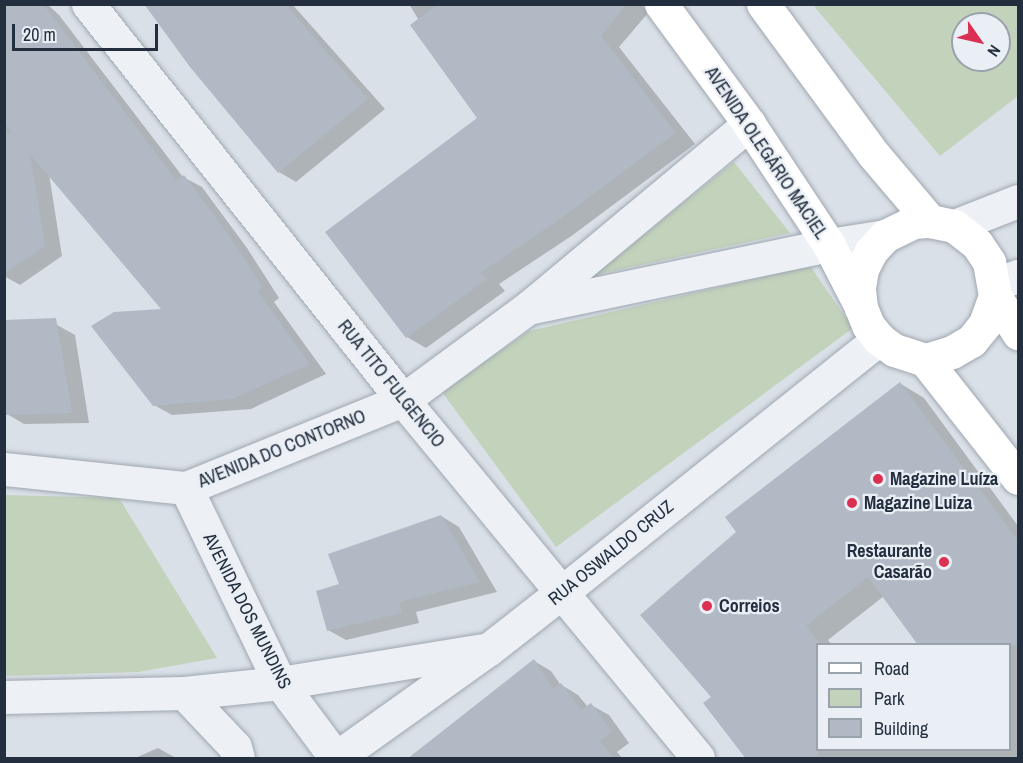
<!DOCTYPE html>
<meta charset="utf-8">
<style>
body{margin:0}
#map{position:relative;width:1023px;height:763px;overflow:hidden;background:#dae0e7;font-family:"Archivo Narrow",sans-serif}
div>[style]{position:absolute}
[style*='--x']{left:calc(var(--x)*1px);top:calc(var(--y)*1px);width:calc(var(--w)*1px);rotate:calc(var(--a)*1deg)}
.green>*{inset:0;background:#c2d2bb}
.shadow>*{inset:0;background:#0003}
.building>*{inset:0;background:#b1b9c4}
.roads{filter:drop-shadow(0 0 2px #9fa7b1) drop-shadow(0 0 2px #9fa7b1)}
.minor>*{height:33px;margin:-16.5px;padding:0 16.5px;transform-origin:16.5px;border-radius:16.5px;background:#edf0f5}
.major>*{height:33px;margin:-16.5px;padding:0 16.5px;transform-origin:16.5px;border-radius:16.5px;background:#fff}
.dots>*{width:16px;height:16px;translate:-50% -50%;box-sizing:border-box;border:3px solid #eaeff5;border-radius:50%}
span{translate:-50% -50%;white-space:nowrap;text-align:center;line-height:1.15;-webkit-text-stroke:4.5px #eaeff5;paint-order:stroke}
.street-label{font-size:18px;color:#232e3e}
.poi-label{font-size:18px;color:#232e3e;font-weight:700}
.left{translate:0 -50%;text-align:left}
.right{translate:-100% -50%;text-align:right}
.frame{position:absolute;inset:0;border:6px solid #232e3e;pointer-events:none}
.legend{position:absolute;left:816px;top:643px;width:195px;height:108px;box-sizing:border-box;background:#eaeff5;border:2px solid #9aa2ac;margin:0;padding:8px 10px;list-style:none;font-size:18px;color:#232e3e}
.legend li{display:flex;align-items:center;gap:12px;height:30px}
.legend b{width:30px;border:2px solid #9aa2ac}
.north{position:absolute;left:951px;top:12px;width:60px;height:60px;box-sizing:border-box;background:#eaeff5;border:2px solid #9aa2ac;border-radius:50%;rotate:124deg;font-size:16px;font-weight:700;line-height:24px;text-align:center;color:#232e3e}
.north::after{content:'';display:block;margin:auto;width:21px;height:27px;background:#db3052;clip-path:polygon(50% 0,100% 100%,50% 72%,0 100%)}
.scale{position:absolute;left:12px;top:24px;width:146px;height:27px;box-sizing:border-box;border:3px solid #232e3e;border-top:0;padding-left:8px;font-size:18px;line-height:21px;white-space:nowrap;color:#232e3e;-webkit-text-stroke:4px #eaeff5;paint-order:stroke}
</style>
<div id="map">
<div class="green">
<div style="clip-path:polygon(evenodd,813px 5px,1018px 5px,1018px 96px,940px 156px,813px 5px,963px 24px,999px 24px,999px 60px,963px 60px,963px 24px)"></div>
<div style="clip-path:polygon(734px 162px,790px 233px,594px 275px)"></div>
<div style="clip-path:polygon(810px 266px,853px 328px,556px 547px,442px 392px,529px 331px)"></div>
<div style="clip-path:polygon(5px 495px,119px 498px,217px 658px,138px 672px,5px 676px)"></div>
</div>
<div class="shadow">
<div style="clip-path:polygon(4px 4px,47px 4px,59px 15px,183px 177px,202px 187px,247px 248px,279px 298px,274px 302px,326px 374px,251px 409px,172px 415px,154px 405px,164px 310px,49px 174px,62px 256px,20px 285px,4px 276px)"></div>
<div style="clip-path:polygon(146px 4px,292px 4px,385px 109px,296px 182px,279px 172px)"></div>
<div style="clip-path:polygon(409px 4px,641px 4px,648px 13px,619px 47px,695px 144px,570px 237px,499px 284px,505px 291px,426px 348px,407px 337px,479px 119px)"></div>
<div style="clip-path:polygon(4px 324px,57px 325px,75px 335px,89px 423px,24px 424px,7px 414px)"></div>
<div style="clip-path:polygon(evenodd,901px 384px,924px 398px,1018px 526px,1018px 758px,749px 758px,713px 697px,738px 532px,901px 384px,884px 596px,1010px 644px,1010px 750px,818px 750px,818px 644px,831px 644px,828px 640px,884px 596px)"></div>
<div style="clip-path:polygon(441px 516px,459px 527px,497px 592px,416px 612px,419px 623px,346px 640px,328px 630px,341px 585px)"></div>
<div style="clip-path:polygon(534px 661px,551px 671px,560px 684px,578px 695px,588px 707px,591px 705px,609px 715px,629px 743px,617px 752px,622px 758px,442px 758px)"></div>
<div style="clip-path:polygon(158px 748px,176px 758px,135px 758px)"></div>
</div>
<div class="building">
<div style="clip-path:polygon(4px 4px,43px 4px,176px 180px,184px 175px,230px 237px,263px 288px,257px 291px,310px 364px,232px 399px,153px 406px,91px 326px,114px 312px,161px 309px,30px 154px,45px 246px,4px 274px,4px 133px,12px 133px,4px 123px)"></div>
<div style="clip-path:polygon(144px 4px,285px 4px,368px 99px,278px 173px,190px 67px)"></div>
<div style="clip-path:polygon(438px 4px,627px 4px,601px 36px,676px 133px,550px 226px,480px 273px,487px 279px,406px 338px,325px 232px,477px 118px,410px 25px)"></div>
<div style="clip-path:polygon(56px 318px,72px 413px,5px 415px,4px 320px)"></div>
<div style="clip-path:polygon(900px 382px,1018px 541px,1018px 645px,918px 645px,868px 577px,806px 626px,818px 641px,818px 759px,746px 759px,703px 703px,711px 697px,640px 615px,736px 532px,725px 517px)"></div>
<div style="clip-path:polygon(441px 515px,480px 582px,399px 602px,402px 613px,327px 631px,316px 591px,339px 584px,328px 554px)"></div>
<div style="clip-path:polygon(534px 659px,553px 689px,561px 683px,581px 710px,591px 703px,612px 732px,600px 741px,614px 759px,407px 759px)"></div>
</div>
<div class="roads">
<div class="minor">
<div style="--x:88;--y:4;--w:506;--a:51.5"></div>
<div style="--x:403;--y:400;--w:464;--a:50.5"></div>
<div style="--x:954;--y:226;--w:69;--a:-21.3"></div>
<div style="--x:994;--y:285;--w:26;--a:-21"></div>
<div style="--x:532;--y:307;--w:303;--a:-11.8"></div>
<div style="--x:829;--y:245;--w:57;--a:-9.1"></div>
<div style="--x:4;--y:469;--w:183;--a:6"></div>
<div style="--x:186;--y:488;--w:234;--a:-22.1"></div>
<div style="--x:403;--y:400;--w:155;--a:-36.4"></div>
<div style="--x:528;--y:308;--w:288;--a:-39.8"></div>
<div style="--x:186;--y:488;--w:216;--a:64.3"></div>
<div style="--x:280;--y:683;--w:94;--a:53.3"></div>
<div style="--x:184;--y:693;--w:74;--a:46.6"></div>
<div style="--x:235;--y:747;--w:11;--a:75"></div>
<div style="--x:4;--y:697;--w:180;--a:-1.3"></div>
<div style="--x:184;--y:693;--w:97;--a:-5.9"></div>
<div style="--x:280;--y:683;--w:206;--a:-9.2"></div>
<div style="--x:336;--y:758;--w:188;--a:-35.5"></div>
<div style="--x:489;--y:649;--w:93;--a:-38"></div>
<div style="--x:562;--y:592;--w:406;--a:-38.6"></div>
</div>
<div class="major">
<div style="--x:661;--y:4;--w:149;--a:53.7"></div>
<div style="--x:749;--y:124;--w:145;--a:56.5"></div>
<div style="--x:829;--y:245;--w:68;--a:62.7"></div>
<div style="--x:763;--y:4;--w:187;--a:53.7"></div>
<div style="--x:874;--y:155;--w:87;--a:49.7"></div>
<div style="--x:930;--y:221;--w:25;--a:12"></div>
<div style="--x:954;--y:226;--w:29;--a:38"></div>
<div style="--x:977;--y:244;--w:22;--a:56"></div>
<div style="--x:989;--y:262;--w:35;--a:80"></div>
<div style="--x:995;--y:296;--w:30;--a:110"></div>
<div style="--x:985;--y:324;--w:22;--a:129"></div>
<div style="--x:971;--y:341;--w:22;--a:150"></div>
<div style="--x:952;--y:352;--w:28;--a:163"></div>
<div style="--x:925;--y:360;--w:33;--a:-162"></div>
<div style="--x:894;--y:350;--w:19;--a:-144"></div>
<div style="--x:879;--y:339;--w:18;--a:-128"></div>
<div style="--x:868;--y:325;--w:18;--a:-112"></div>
<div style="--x:861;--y:308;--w:20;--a:-96"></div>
<div style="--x:859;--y:288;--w:19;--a:-81"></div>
<div style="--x:862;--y:269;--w:20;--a:-63"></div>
<div style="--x:871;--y:251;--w:21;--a:-47"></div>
<div style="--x:885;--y:236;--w:32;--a:-26"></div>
<div style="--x:914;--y:222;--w:16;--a:-4"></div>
<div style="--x:995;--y:296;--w:44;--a:58.1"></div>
<div style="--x:925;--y:360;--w:150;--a:51.8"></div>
</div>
</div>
<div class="dots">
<div style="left:878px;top:479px;background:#db3052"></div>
<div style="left:852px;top:503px;background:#db3052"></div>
<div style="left:944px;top:562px;background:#db3052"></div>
<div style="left:707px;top:606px;background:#db3052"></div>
</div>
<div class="street-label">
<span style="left:766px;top:153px;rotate:56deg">AVENIDA OLEGÁRIO MACIEL</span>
<span style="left:391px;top:384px;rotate:51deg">RUA TITO FULGENCIO</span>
<span style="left:282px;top:449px;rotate:-22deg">AVENIDA DO CONTORNO</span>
<span style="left:611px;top:553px;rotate:-39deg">RUA OSWALDO CRUZ</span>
<span style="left:247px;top:611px;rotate:63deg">AVENIDA DOS MUNDINS</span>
</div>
<div class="poi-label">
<span class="left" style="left:890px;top:479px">Magazine Luíza</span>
<span class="left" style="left:864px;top:503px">Magazine Luiza</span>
<span class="right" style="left:932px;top:562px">Restaurante<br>Casarão</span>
<span class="left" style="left:719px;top:606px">Correios</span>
</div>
<div class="frame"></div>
<ul class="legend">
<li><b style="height:8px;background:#fff"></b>Road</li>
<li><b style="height:16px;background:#c2d2bb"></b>Park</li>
<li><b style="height:16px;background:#b1b9c4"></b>Building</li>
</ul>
<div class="north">N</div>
<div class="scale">20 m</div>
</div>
